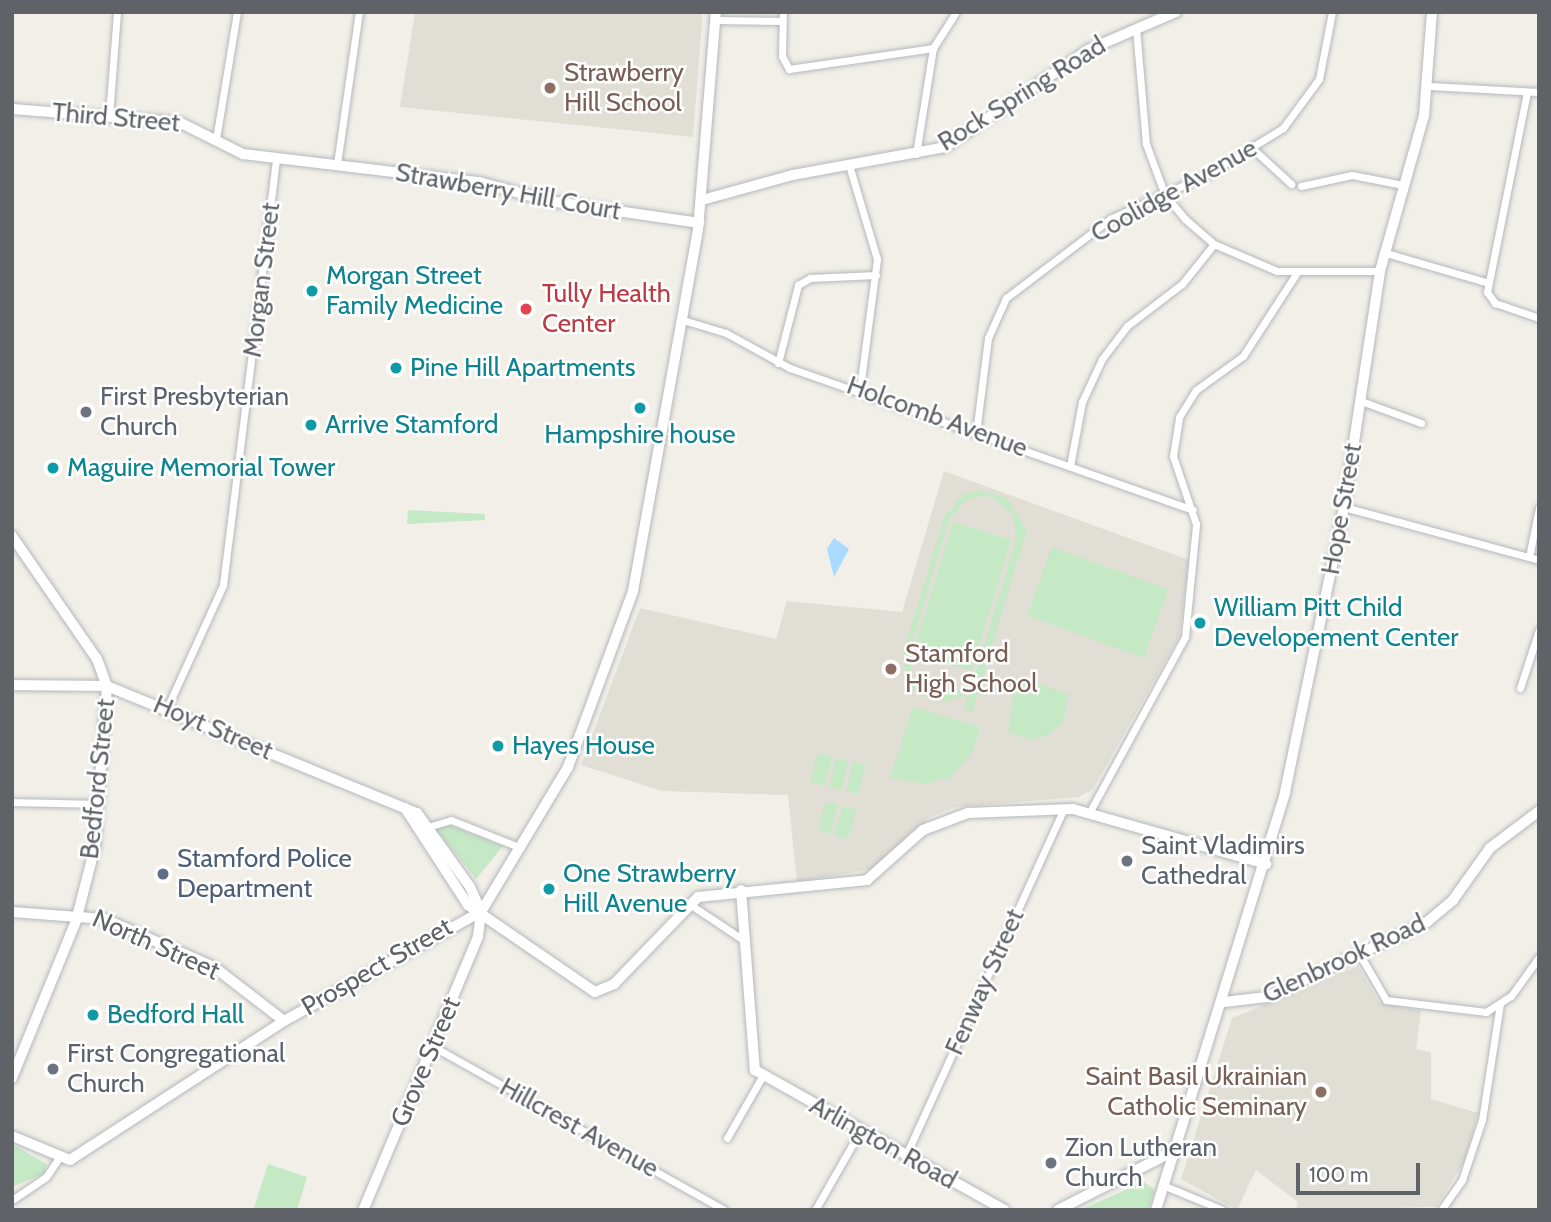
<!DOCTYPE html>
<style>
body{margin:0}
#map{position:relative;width:1551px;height:1222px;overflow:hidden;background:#f1efe8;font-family:Cabin,sans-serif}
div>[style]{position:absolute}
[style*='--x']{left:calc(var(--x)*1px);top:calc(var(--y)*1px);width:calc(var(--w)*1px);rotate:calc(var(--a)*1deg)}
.education>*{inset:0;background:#e1ded6}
.green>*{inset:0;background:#c5e8c5;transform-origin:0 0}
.water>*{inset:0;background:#aadaff}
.roads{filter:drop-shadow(0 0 2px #b5b8bc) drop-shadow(0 0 2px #b5b8bc)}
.street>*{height:7px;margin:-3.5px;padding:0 3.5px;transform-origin:3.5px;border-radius:3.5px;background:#fff}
.secondary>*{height:10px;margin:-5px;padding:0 5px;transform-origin:5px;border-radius:5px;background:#fff}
.dots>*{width:19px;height:19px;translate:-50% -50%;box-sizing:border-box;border:4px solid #fff;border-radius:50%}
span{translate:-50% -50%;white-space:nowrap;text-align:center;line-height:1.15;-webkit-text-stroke:5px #fff;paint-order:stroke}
.education-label{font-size:26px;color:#785e54}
.left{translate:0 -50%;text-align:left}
.right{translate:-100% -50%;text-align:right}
.street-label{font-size:26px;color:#5f6368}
.culture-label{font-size:26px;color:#0d838f}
.health-label{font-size:26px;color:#be3a42}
.worship-label{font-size:26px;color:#5b616d}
.service-label{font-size:26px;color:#4e5e75}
.frame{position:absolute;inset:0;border:14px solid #5f6368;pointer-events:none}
.scale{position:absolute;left:1296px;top:1163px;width:124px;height:32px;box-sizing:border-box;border:4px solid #5f6368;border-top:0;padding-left:9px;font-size:21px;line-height:24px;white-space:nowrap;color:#5f6368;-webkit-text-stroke:5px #fff;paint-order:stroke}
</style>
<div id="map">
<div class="education">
<div style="clip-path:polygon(415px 12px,703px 12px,693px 137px,400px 107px)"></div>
<div style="clip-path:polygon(944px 471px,1189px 560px,1179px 637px,1093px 789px,1079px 797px,956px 807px,930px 817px,873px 869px,797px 882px,788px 795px,662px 791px,581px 765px,640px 608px,776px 639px,787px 601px,902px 612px)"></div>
<div style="clip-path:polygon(1358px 966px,1379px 1002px,1421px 1011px,1416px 1049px,1431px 1052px,1431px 1099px,1478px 1113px,1464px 1162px,1436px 1207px,1296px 1210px,1298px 1202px,1256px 1170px,1237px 1210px,1181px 1179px,1232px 1018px)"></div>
</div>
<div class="green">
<div style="clip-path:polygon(evenodd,978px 490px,1007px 498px,1027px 531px,972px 712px,964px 709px,969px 693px,946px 702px,918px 694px,908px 683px,903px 654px,944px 517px,964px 494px,978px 490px,979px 496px,992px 497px,1013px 514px,1016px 540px,975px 674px,959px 691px,933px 694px,912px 677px,909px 654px,949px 520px,966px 500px,979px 496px)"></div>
<div style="clip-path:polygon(408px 510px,485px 514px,485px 520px,407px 524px)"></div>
<div style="left:953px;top:522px;width:61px;height:137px;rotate:17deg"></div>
<div style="left:1052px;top:547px;width:124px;height:73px;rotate:20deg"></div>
<div style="clip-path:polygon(1016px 676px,1068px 694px,1064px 721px,1052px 733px,1032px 740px,1008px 732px)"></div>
<div style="clip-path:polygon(913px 707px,980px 727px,973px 751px,950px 778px,923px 784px,890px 778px)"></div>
<div style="left:818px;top:753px;width:15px;height:30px;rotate:16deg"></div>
<div style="left:836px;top:758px;width:13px;height:30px;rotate:13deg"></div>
<div style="left:853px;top:762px;width:13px;height:30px;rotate:13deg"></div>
<div style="left:825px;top:802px;width:13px;height:29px;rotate:13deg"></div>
<div style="left:843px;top:806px;width:14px;height:30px;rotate:17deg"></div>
<div style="clip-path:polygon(444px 823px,503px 846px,476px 879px,435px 828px)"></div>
<div style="clip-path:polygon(12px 1144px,46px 1164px,45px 1173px,12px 1187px)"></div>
<div style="clip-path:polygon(268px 1164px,307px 1177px,297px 1210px,254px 1208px)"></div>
<div style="clip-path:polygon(1144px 1182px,1155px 1190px,1148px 1210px,1080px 1210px)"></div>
</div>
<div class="water">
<div style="clip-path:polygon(834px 538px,849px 549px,834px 577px,827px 549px)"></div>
</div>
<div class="roads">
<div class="street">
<div style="--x:783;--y:12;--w:44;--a:91.3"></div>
<div style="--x:782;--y:56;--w:15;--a:62"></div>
<div style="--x:789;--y:69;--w:146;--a:-8.3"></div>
<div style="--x:715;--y:20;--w:67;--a:0.9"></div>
<div style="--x:1136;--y:28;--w:116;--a:85.1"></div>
<div style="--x:1146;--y:144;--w:54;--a:69.6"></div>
<div style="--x:1165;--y:195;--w:31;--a:50"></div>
<div style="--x:1185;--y:219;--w:38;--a:41"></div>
<div style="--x:1214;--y:244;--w:69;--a:23.2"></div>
<div style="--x:1277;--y:271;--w:103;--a:0"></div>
<div style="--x:1429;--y:86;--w:110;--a:3.1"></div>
<div style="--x:1527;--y:92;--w:204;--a:101.3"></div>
<div style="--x:1487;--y:292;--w:14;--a:54"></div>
<div style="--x:1495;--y:303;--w:46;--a:18.8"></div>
<div style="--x:109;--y:116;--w:104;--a:-85.6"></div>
<div style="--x:216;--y:139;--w:129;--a:-80.6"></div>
<div style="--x:1253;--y:149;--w:52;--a:42.6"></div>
<div style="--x:916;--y:154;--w:107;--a:-80.9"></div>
<div style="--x:933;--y:48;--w:43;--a:-57.4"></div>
<div style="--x:337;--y:164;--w:154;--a:-81.8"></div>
<div style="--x:849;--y:165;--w:98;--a:73.4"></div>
<div style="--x:877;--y:259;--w:131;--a:97.5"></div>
<div style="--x:1301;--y:186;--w:52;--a:-12.2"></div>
<div style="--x:1352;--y:175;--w:52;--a:11.1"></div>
<div style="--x:1383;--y:252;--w:110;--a:16.3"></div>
<div style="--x:683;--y:320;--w:45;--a:16.8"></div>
<div style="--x:726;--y:333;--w:73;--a:28.7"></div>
<div style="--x:790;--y:368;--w:427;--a:19.4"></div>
<div style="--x:778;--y:363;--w:81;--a:-75.6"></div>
<div style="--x:798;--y:285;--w:14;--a:-30"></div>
<div style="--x:810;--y:278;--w:66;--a:-2.6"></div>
<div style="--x:1361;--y:401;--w:64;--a:20.1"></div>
<div style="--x:976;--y:433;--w:96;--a:-82.8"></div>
<div style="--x:988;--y:338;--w:44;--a:-65.8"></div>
<div style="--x:1006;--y:298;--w:131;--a:-37.2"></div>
<div style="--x:1110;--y:219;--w:108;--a:-24.7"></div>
<div style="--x:1208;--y:174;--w:88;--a:-31.5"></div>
<div style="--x:1283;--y:128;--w:61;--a:-53.7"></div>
<div style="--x:1319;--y:79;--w:68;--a:-79"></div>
<div style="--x:1070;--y:466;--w:65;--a:-79.4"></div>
<div style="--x:1082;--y:402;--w:47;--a:-65.1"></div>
<div style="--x:1102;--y:359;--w:41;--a:-52.9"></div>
<div style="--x:1127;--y:326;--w:69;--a:-37.4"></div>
<div style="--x:1182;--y:284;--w:51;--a:-51.3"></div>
<div style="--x:1344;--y:507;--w:202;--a:15.2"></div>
<div style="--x:1529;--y:557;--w:50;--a:-78.5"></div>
<div style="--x:1520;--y:688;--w:61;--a:-71.9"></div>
<div style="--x:167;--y:708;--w:135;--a:-65.5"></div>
<div style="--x:223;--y:585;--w:430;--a:-82.9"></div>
<div style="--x:12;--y:802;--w:87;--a:1.3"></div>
<div style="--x:1089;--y:813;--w:200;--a:-61.4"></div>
<div style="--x:1185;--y:637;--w:114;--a:-84.4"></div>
<div style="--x:1196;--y:524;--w:72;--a:-108.7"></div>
<div style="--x:1173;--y:456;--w:39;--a:-81"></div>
<div style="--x:1179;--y:417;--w:32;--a:-58"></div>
<div style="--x:1196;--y:390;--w:58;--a:-35.9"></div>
<div style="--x:1243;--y:356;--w:98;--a:-57.1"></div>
<div style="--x:428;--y:827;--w:24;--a:-17"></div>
<div style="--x:451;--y:820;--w:75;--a:21.8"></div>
<div style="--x:688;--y:903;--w:69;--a:33.7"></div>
<div style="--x:1360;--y:955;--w:52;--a:60"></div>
<div style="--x:1386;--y:1000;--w:101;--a:6.8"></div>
<div style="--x:1486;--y:1012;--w:30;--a:-33"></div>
<div style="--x:1511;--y:996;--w:48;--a:-54.3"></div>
<div style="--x:434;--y:1047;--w:333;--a:29.3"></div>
<div style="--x:727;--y:1138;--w:70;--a:-60.2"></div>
<div style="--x:906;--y:1155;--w:381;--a:-65.5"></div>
<div style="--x:1165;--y:1186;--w:63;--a:22.5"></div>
<div style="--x:12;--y:1200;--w:41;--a:-34.1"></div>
<div style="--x:46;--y:1177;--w:22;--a:-56"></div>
<div style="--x:815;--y:1210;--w:91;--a:-60.3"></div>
<div style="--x:1441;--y:1210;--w:37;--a:-55"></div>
<div style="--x:1462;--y:1180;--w:63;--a:-71.6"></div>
<div style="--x:1482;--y:1120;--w:117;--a:-81.2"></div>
</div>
<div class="secondary">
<div style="--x:12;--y:109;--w:168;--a:4.5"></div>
<div style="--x:179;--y:122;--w:72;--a:26.6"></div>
<div style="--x:243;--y:154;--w:238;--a:6.8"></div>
<div style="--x:479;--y:182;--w:73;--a:15.2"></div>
<div style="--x:549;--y:201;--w:152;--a:8.3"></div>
<div style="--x:702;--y:200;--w:94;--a:-15.4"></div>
<div style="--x:793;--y:175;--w:155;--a:-10.4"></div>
<div style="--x:945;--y:147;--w:173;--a:-34.1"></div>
<div style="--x:1088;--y:50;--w:96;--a:-23.4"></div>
<div style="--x:12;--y:536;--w:150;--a:55.4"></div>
<div style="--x:97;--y:659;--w:29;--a:70"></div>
<div style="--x:107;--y:686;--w:161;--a:94.3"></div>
<div style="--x:95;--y:847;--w:76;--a:104.4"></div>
<div style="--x:76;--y:921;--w:170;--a:112.2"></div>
<div style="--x:12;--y:685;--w:95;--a:0.6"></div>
<div style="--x:107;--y:686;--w:335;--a:22.3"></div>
<div style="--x:417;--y:813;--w:91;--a:54.4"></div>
<div style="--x:470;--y:887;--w:27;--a:66"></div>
<div style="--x:481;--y:912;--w:25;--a:97"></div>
<div style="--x:478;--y:937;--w:296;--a:112.8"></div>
<div style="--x:405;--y:808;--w:116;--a:57"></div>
<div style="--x:468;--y:905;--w:154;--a:34.4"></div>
<div style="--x:595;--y:992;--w:21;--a:-23"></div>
<div style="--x:614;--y:984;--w:121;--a:-46"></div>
<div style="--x:698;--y:897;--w:170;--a:-5.7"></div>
<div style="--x:867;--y:880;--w:75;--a:-41.8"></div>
<div style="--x:923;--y:830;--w:48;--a:-20.7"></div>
<div style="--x:968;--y:813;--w:105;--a:-2.2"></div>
<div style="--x:1073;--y:809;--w:201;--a:15.9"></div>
<div style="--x:741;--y:890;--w:181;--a:85.6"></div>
<div style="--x:755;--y:1070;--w:286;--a:29.3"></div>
<div style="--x:12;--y:912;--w:93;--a:4.3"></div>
<div style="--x:105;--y:919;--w:119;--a:23.8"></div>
<div style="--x:214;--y:967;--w:88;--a:37.6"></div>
<div style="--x:481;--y:912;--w:169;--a:-59"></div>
<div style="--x:568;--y:767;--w:188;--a:-69.7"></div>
<div style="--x:633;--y:591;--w:368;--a:-79.8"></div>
<div style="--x:698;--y:229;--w:218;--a:-85.3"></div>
<div style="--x:1224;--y:1002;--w:43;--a:-6.6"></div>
<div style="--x:1267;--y:997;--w:177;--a:-25.1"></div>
<div style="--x:1427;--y:922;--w:34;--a:-40"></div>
<div style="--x:1453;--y:900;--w:64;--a:-54.6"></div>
<div style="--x:1490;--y:848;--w:61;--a:-37.1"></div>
<div style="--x:12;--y:1136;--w:63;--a:22.5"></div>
<div style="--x:70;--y:1160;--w:255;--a:-33"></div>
<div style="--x:284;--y:1021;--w:225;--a:-29"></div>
<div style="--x:1058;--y:1210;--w:130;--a:-27"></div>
<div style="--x:1156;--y:1210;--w:437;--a:-72.8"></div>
<div style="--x:1285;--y:792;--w:291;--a:-78.3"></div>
<div style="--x:1344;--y:507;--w:239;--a:-81.3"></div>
<div style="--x:1380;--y:271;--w:161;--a:-74.2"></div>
<div style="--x:1424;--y:116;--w:104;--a:-85.6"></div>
</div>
</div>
<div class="dots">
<div style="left:550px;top:88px;background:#8d6e63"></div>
<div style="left:312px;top:291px;background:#0f9aa8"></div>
<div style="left:526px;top:309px;background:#e0444e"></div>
<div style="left:396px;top:368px;background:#0f9aa8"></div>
<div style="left:640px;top:408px;background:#0f9aa8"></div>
<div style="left:86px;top:412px;background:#6b7280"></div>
<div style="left:311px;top:425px;background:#0f9aa8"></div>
<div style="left:53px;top:468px;background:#0f9aa8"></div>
<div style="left:1200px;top:623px;background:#0f9aa8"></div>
<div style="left:891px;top:669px;background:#8d6e63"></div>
<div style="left:498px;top:746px;background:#0f9aa8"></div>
<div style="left:1127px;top:861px;background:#6b7280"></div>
<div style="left:163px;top:874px;background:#5c6f8a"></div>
<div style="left:549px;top:889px;background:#0f9aa8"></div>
<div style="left:93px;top:1015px;background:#0f9aa8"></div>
<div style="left:53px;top:1069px;background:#6b7280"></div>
<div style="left:1321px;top:1092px;background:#8d6e63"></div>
<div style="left:1051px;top:1163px;background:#6b7280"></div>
</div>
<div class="education-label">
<span class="left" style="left:564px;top:88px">Strawberry<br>Hill School</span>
<span class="left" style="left:905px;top:669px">Stamford<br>High School</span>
<span class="right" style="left:1307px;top:1092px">Saint Basil Ukrainian<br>Catholic Seminary</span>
</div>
<div class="street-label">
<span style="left:1022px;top:94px;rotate:-32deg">Rock Spring Road</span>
<span style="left:116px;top:118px;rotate:5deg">Third Street</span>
<span style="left:1174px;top:191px;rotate:-29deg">Coolidge Avenue</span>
<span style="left:508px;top:192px;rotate:10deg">Strawberry Hill Court</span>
<span style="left:262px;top:280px;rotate:-83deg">Morgan Street</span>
<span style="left:937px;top:417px;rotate:20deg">Holcomb Avenue</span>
<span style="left:1342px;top:509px;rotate:-80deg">Hope Street</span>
<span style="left:213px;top:728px;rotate:23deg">Hoyt Street</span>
<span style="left:98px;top:779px;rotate:-84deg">Bedford Street</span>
<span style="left:156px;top:945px;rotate:24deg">North Street</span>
<span style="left:1344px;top:959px;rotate:-25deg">Glenbrook Road</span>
<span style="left:377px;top:967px;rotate:-30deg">Prospect Street</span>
<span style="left:985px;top:982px;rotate:-66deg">Fenway Street</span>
<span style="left:426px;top:1062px;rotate:-67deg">Grove Street</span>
<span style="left:579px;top:1128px;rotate:29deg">Hillcrest Avenue</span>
<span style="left:883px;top:1143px;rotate:29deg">Arlington Road</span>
</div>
<div class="culture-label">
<span class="left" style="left:326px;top:291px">Morgan Street<br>Family Medicine</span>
<span class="left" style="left:410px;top:368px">Pine Hill Apartments</span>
<span class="left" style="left:325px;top:425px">Arrive Stamford</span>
<span style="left:640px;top:435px">Hampshire house</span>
<span class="left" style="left:67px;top:468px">Maguire Memorial Tower</span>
<span class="left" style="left:1214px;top:623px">William Pitt Child<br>Developement Center</span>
<span class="left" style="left:512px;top:746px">Hayes House</span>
<span class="left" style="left:563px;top:889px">One Strawberry<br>Hill Avenue</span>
<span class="left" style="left:107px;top:1015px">Bedford Hall</span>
</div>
<div class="health-label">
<span class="left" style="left:542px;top:309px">Tully Health<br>Center</span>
</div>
<div class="worship-label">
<span class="left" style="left:100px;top:412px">First Presbyterian<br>Church</span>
<span class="left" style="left:1141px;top:861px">Saint Vladimirs<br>Cathedral</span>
<span class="left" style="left:67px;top:1069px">First Congregational<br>Church</span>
<span class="left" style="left:1065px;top:1163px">Zion Lutheran<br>Church</span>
</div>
<div class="service-label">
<span class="left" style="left:177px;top:874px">Stamford Police<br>Department</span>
</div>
<div class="frame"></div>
<div class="scale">100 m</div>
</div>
